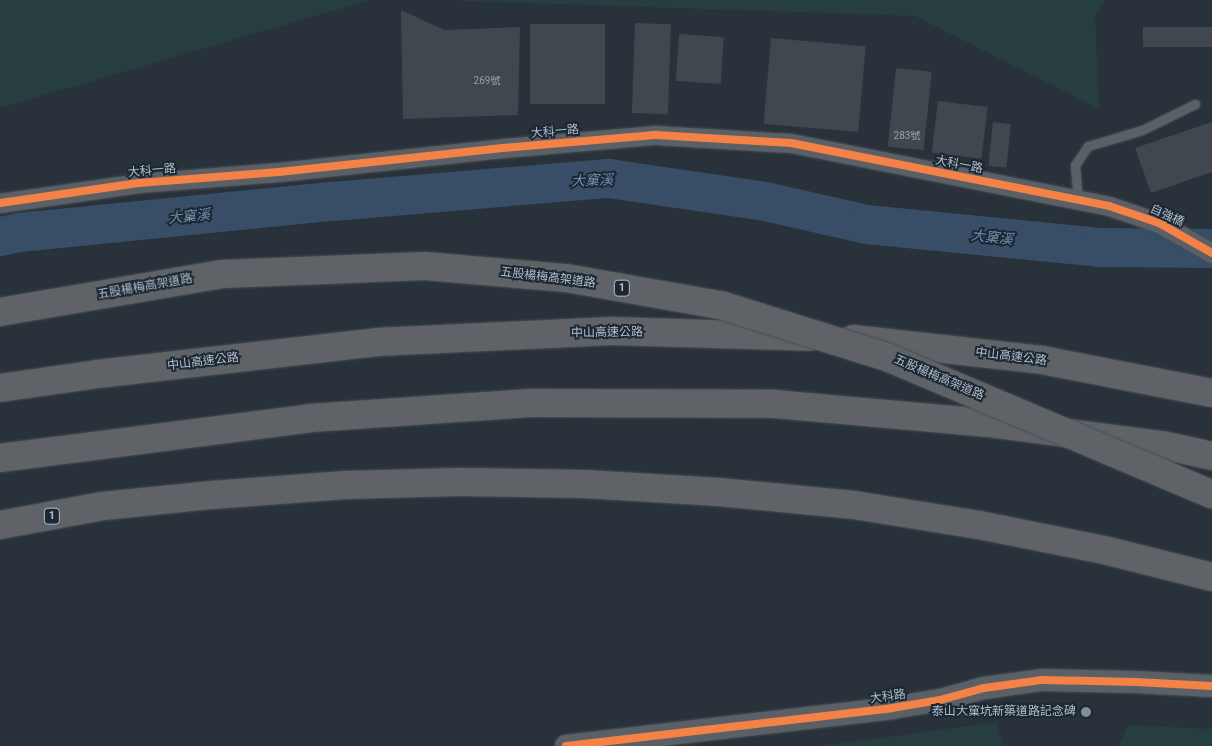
<!DOCTYPE html>
<meta charset="utf-8">
<style>
body{margin:0}
#map{position:relative;width:1212px;height:746px;overflow:hidden;background:#29323a;font-family:Roboto,"Noto Sans TC",sans-serif}
div>[style]{position:absolute}
[style*='--x']{left:calc(var(--x)*1px);top:calc(var(--y)*1px);width:calc(var(--w)*1px);rotate:calc(var(--a)*1deg)}
.green>*{inset:0;background:#263e40}
.river>*{height:39px;margin:-19.5px;padding:0 19.5px;transform-origin:19.5px;border-radius:19.5px;background:#374e66}
.building>*{inset:0;background:#40474e;transform-origin:0 0}
.roads{filter:drop-shadow(0 0 1px #484e54) drop-shadow(0 0 1px #484e54)}
.service>*{height:9px;margin:-4.5px;padding:0 4.5px;transform-origin:4.5px;border-radius:4.5px;background:#5a6066}
.minor>*{height:19px;margin:-9.5px;padding:0 9.5px;transform-origin:9.5px;border-radius:9.5px;background:#5a6066}
.tertiary>*{height:22px;margin:-11px;padding:0 11px;transform-origin:11px;border-radius:11px;background:#5a6066}
.motorway>*{height:28px;margin:-14px;padding:0 14px;transform-origin:14px;border-radius:14px;background:#5f6367}
.bridges{filter:drop-shadow(0 0 1px #464e54) drop-shadow(0 0 1px #464e54)}
.motorway-bridge>*{height:28px;margin:-14px;padding:0 14px;transform-origin:14px;border-radius:14px;background:#5f6367}
.cycleway>*{height:8px;margin:-4px;padding:0 4px;transform-origin:4px;border-radius:4px;background:#f48246}
.dots>*{width:14px;height:14px;translate:-50% -50%;box-sizing:border-box;border:2px solid #1c2834;border-radius:50%}
span{translate:-50% -50%;white-space:nowrap;text-align:center;line-height:1.15;-webkit-text-stroke:4px #1c2834;paint-order:stroke}
.number-label{font-size:10px;color:#97a0ab}
.number-label span{-webkit-text-stroke-width:0}
.shield-label span{padding:1px 4px;background:#1c2834;border:1px solid;border-radius:4px;-webkit-text-stroke-width:0}
.shield-label{font-size:11px;color:#b4beca;font-weight:700}
.street-label{font-size:12px;color:#b4beca}
.poi-label{font-size:12px;color:#b4beca}
.right{translate:-100% -50%;text-align:right}
.water-label{font-size:14px;color:#7292af;font-style:italic}
</style>
<div id="map">
<div class="green">
<div style="clip-path:polygon(0 0,370px 0,0 108px)"></div>
<div style="clip-path:polygon(439px 0,1106px 0,1095px 15px,1099px 109px,915px 16px)"></div>
<div style="clip-path:polygon(997px 722px,1002px 746px,821px 746px)"></div>
<div style="clip-path:polygon(1128px 725px,1212px 729px,1212px 746px,1119px 746px)"></div>
</div>
<div class="river">
<div style="--x:0;--y:236;--w:19;--a:-12"></div>
<div style="--x:19;--y:232;--w:315;--a:-5.7"></div>
<div style="--x:332;--y:201;--w:277;--a:-4.8"></div>
<div style="--x:608;--y:178;--w:159;--a:8.3"></div>
<div style="--x:765;--y:201;--w:104;--a:12.8"></div>
<div style="--x:866;--y:224;--w:234;--a:5.6"></div>
<div style="--x:1099;--y:247;--w:113;--a:0.5"></div>
</div>
<div class="building">
<div style="clip-path:polygon(401px 10px,444px 30px,520px 27px,518px 115px,403px 119px)"></div>
<div style="left:635px;top:23px;width:36px;height:90px;rotate:2deg"></div>
<div style="left:530px;top:24px;width:75px;height:80px"></div>
<div style="left:1212px;top:27px;width:20px;height:69px;rotate:90deg"></div>
<div style="left:679px;top:34px;width:45px;height:47px;rotate:4deg"></div>
<div style="left:771px;top:38px;width:95px;height:86px;rotate:5deg"></div>
<div style="left:896px;top:68px;width:36px;height:79px;rotate:6deg"></div>
<div style="left:938px;top:101px;width:50px;height:52px;rotate:7deg"></div>
<div style="left:993px;top:122px;width:18px;height:44px;rotate:6deg"></div>
<div style="clip-path:polygon(1212px 122px,1212px 172px,1151px 193px,1135px 148px)"></div>
</div>
<div class="roads">
<div class="service">
<div style="--x:1078;--y:200;--w:35;--a:-95"></div>
<div style="--x:1075;--y:165;--w:23;--a:-56"></div>
<div style="--x:1088;--y:146;--w:56;--a:-16.5"></div>
<div style="--x:1142;--y:130;--w:59;--a:-26.1"></div>
</div>
<div class="minor">
<div style="--x:0;--y:203;--w:140;--a:-8.2"></div>
<div style="--x:139;--y:183;--w:140;--a:-4.5"></div>
<div style="--x:279;--y:172;--w:225;--a:-6.1"></div>
<div style="--x:503;--y:148;--w:154;--a:-4.9"></div>
<div style="--x:656;--y:135;--w:135;--a:3.4"></div>
<div style="--x:791;--y:143;--w:324;--a:11.2"></div>
<div style="--x:1109;--y:206;--w:53;--a:18.8"></div>
<div style="--x:1159;--y:223;--w:61;--a:29.5"></div>
</div>
<div class="tertiary">
<div style="--x:566;--y:746;--w:328;--a:-6.6"></div>
<div style="--x:892;--y:708;--w:49;--a:-9.5"></div>
<div style="--x:940;--y:700;--w:46;--a:-15.3"></div>
<div style="--x:984;--y:688;--w:59;--a:-7.9"></div>
<div style="--x:1042;--y:680;--w:94;--a:1.2"></div>
<div style="--x:1136;--y:682;--w:76;--a:3"></div>
</div>
<div class="motorway">
<div style="--x:853;--y:339;--w:190;--a:6.3"></div>
<div style="--x:1042;--y:360;--w:173;--a:11"></div>
<div style="--x:0;--y:388;--w:98;--a:-8.2"></div>
<div style="--x:97;--y:374;--w:282;--a:-6.5"></div>
<div style="--x:377;--y:342;--w:235;--a:-2.7"></div>
<div style="--x:612;--y:331;--w:198;--a:1.7"></div>
<div style="--x:0;--y:458;--w:314;--a:-7.3"></div>
<div style="--x:311;--y:418;--w:220;--a:-3.9"></div>
<div style="--x:530;--y:403;--w:245;--a:0.2"></div>
<div style="--x:775;--y:404;--w:223;--a:5.1"></div>
<div style="--x:997;--y:424;--w:166;--a:7.3"></div>
<div style="--x:1162;--y:445;--w:51;--a:12.4"></div>
<div style="--x:0;--y:525;--w:105;--a:-10.5"></div>
<div style="--x:103;--y:506;--w:110;--a:-5.8"></div>
<div style="--x:212;--y:495;--w:134;--a:-4.3"></div>
<div style="--x:346;--y:485;--w:112;--a:-1.5"></div>
<div style="--x:458;--y:482;--w:127;--a:0.9"></div>
<div style="--x:585;--y:484;--w:134;--a:3.4"></div>
<div style="--x:719;--y:492;--w:136;--a:5.5"></div>
<div style="--x:854;--y:505;--w:127;--a:9.1"></div>
<div style="--x:979;--y:525;--w:127;--a:11.3"></div>
<div style="--x:1104;--y:550;--w:111;--a:14"></div>
</div>
</div>
<div class="bridges">
<div class="motorway-bridge">
<div style="--x:0;--y:312;--w:226;--a:-9.7"></div>
<div style="--x:223;--y:274;--w:202;--a:-2.3"></div>
<div style="--x:425;--y:266;--w:142;--a:4.9"></div>
<div style="--x:566;--y:278;--w:160;--a:10"></div>
<div style="--x:724;--y:306;--w:171;--a:17.4"></div>
<div style="--x:887;--y:357;--w:353;--a:22.9"></div>
</div>
</div>
<div class="cycleway">
<div style="--x:0;--y:203;--w:140;--a:-8.2"></div>
<div style="--x:139;--y:183;--w:140;--a:-4.5"></div>
<div style="--x:279;--y:172;--w:225;--a:-6.1"></div>
<div style="--x:503;--y:148;--w:154;--a:-4.9"></div>
<div style="--x:656;--y:135;--w:135;--a:3.4"></div>
<div style="--x:791;--y:143;--w:324;--a:11.2"></div>
<div style="--x:1109;--y:206;--w:53;--a:18.8"></div>
<div style="--x:1159;--y:223;--w:61;--a:29.5"></div>
<div style="--x:566;--y:746;--w:328;--a:-6.6"></div>
<div style="--x:892;--y:708;--w:49;--a:-9.5"></div>
<div style="--x:940;--y:700;--w:46;--a:-15.3"></div>
<div style="--x:984;--y:688;--w:59;--a:-7.9"></div>
<div style="--x:1042;--y:680;--w:94;--a:1.2"></div>
<div style="--x:1136;--y:682;--w:76;--a:3"></div>
</div>
<div class="dots">
<div style="left:1086px;top:712px;background:#838d98"></div>
</div>
<div class="number-label">
<span style="left:487px;top:81px">269號</span>
<span style="left:907px;top:136px">283號</span>
</div>
<div class="shield-label">
<span style="left:622px;top:288px">1</span>
<span style="left:52px;top:516px">1</span>
</div>
<div class="street-label">
<span style="left:555px;top:132px;rotate:-5deg">大科一路</span>
<span style="left:959px;top:165px;rotate:11deg">大科一路</span>
<span style="left:152px;top:171px;rotate:-5deg">大科一路</span>
<span style="left:1167px;top:216px;rotate:25deg">自強橋</span>
<span style="left:548px;top:278px;rotate:7deg">五股楊梅高架道路</span>
<span style="left:145px;top:287px;rotate:-10deg">五股楊梅高架道路</span>
<span style="left:607px;top:333px;rotate:-1deg">中山高速公路</span>
<span style="left:1011px;top:357px;rotate:7deg">中山高速公路</span>
<span style="left:203px;top:362px;rotate:-7deg">中山高速公路</span>
<span style="left:939px;top:378px;rotate:23deg">五股楊梅高架道路</span>
<span style="left:888px;top:697px;rotate:-8deg">大科路</span>
</div>
<div class="poi-label">
<span class="right" style="left:1076px;top:712px">泰山大窠坑新築道路記念碑</span>
</div>
<div class="water-label">
<span style="left:592px;top:180px;rotate:-2deg">大窠溪</span>
<span style="left:189px;top:216px;rotate:-6deg">大窠溪</span>
<span style="left:992px;top:237px;rotate:6deg">大窠溪</span>
</div>
</div>
